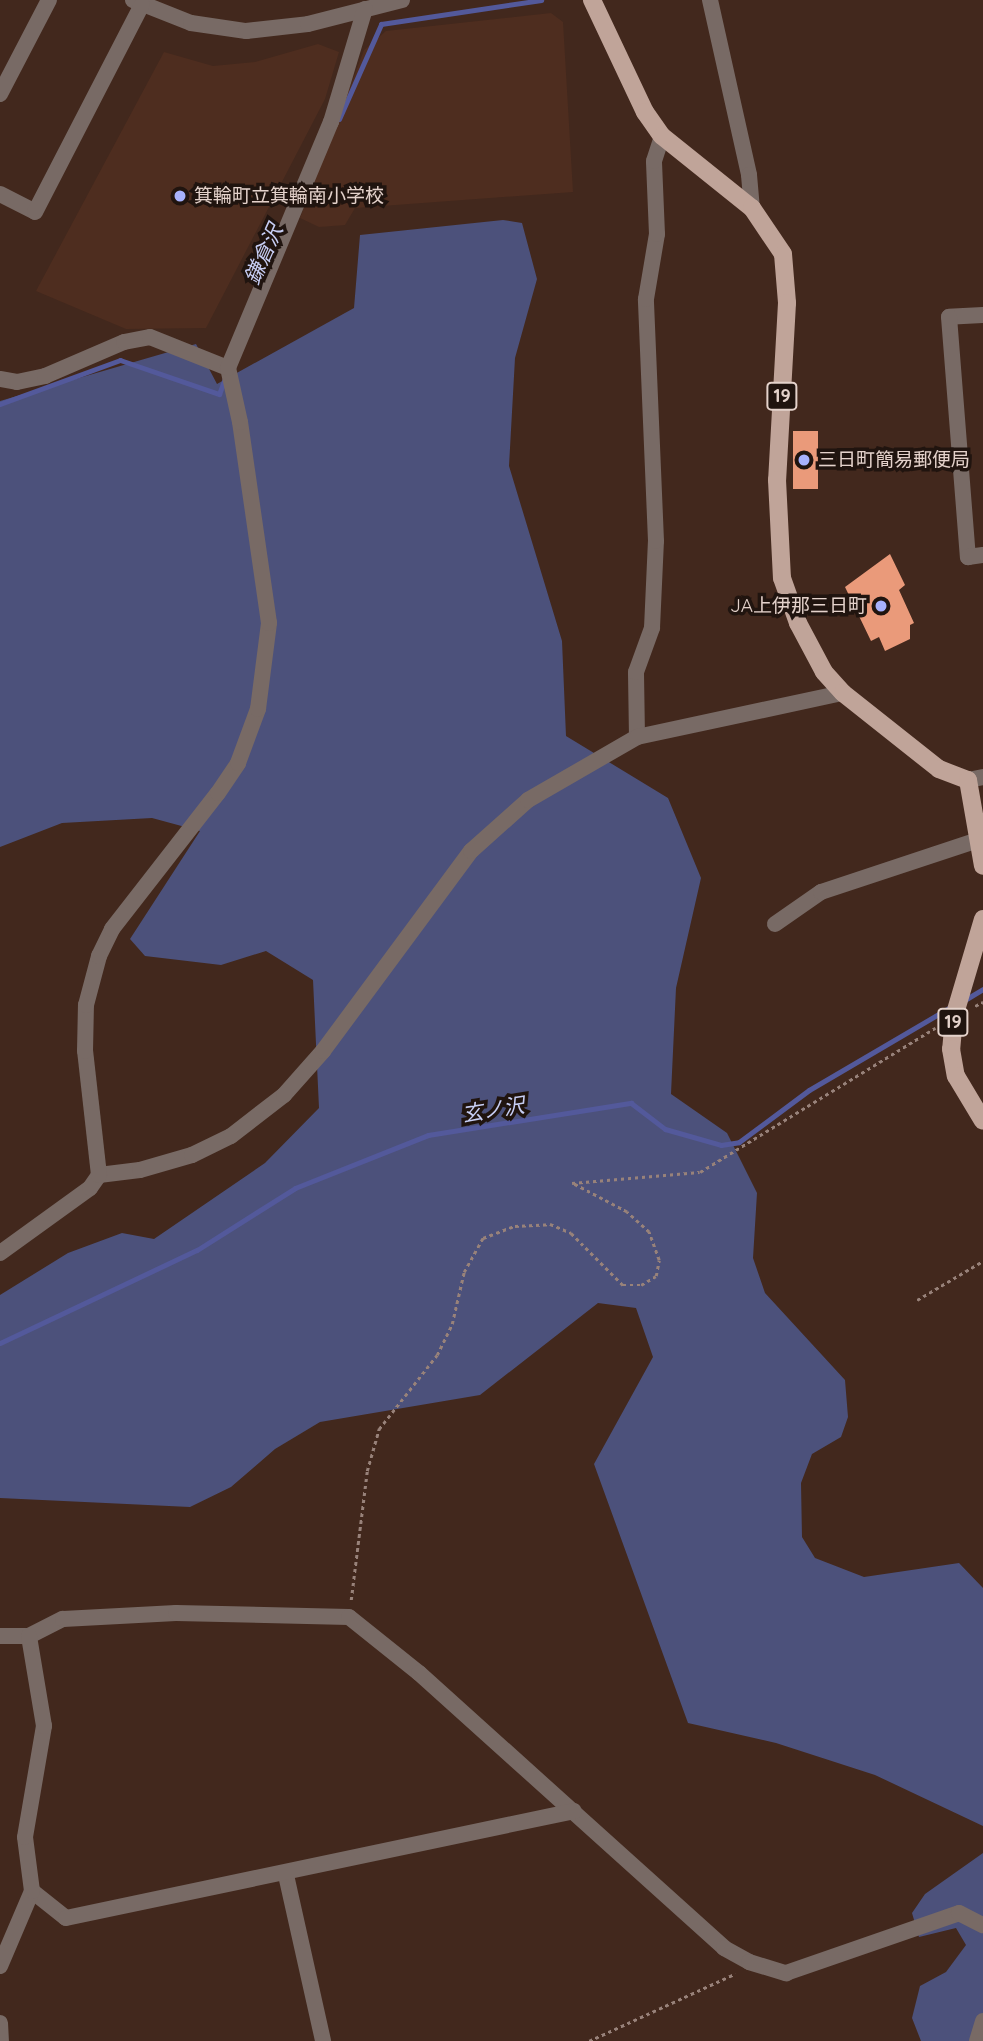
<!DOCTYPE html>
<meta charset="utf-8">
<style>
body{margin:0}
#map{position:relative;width:983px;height:2041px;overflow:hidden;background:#42281d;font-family:Quicksand,"Noto Sans JP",sans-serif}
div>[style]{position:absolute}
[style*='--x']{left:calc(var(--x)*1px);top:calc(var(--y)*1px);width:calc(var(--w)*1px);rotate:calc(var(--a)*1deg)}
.built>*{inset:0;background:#4e2d1f}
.green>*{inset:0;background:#4c517b}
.stream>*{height:5px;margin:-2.5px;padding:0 2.5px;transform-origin:2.5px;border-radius:2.5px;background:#53599b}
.building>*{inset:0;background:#ea9a7a;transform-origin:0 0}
.path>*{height:2.5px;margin-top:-1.25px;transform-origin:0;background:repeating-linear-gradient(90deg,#98827a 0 3.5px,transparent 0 7px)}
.minor>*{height:16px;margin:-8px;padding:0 8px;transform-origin:8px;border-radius:8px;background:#786a65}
.major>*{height:18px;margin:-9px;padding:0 9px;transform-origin:9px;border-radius:9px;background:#c0a499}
.dots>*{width:19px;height:19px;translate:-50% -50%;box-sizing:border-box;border:4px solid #20140f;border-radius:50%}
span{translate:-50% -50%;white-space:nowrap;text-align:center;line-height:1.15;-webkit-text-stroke:7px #20140f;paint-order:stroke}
.shield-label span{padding:2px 5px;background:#20140f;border:2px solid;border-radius:5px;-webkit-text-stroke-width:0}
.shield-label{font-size:18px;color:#e4d2cb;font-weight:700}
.poi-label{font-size:19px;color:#e4d2cb}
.left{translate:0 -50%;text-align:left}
.right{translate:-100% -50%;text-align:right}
.water-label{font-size:21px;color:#c7cef4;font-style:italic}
</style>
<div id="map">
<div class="built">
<div style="clip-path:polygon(551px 13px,563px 22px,573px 192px,355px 208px,345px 225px,319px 227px,300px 218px,364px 50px,386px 31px)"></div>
<div style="clip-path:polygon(318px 44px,339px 52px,325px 99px,206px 328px,126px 329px,36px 291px,164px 52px,213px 66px,255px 62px)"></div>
</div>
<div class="green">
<div style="clip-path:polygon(503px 220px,522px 223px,537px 279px,515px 358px,509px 466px,562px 641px,566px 736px,668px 798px,701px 878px,676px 988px,671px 1094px,727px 1133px,757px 1193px,753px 1258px,765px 1293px,845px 1380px,848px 1417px,841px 1437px,812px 1454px,801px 1483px,802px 1537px,815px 1558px,864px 1577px,959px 1563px,983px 1588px,983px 1826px,875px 1775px,776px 1743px,688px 1723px,594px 1464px,653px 1357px,636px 1308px,598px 1303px,480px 1395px,320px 1422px,275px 1449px,231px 1487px,190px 1507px,0 1498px,0 1295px,68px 1253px,122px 1233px,154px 1239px,265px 1163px,319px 1108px,313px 980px,266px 951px,221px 965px,145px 956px,130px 939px,200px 831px,152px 818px,62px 823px,0 847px,0 401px,196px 344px,217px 384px,354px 308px,360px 235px)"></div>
<div style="clip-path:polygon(983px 1853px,983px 2041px,921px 2041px,912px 2018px,920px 1986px,946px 1972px,966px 1945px,956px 1928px,919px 1937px,912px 1913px,925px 1894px)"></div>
</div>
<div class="stream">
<div style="--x:339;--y:119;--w:104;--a:-66.1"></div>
<div style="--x:381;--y:24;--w:162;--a:-8.5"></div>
<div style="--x:0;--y:404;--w:128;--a:-20.1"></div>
<div style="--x:120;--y:360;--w:105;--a:19"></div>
<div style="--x:219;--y:394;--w:17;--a:-69"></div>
<div style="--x:963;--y:1001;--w:23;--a:-31"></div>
<div style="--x:0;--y:1343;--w:218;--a:-25.3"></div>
<div style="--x:197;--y:1250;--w:116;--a:-32.3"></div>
<div style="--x:295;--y:1188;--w:143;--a:-21.7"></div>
<div style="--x:428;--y:1135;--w:206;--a:-9"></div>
<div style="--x:631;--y:1103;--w:43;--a:37.4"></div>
<div style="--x:665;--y:1129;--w:58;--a:15.9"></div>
<div style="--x:721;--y:1145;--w:18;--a:-9"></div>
<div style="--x:739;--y:1142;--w:87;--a:-36.6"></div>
<div style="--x:809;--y:1090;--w:168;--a:-30.4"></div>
</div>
<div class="building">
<div style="left:793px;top:431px;width:25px;height:58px"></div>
<div style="clip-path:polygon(890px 554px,905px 585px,899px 590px,914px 623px,910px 625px,910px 639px,885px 651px,879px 637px,871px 641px,845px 587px)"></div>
</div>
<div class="path">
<div style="--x:975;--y:1006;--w:9;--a:-27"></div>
<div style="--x:917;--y:1300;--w:77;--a:-30.6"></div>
<div style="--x:351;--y:1600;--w:130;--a:-82.9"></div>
<div style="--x:367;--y:1471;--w:44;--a:-74.1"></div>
<div style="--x:379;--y:1429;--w:94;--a:-51.9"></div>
<div style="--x:437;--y:1355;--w:34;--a:-64"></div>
<div style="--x:452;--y:1324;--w:53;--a:-77"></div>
<div style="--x:464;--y:1272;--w:39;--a:-61"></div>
<div style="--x:483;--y:1238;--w:34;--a:-21"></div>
<div style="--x:515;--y:1226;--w:35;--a:-3"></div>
<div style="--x:550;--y:1224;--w:23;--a:23"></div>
<div style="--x:571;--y:1233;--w:74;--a:45"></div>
<div style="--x:623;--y:1285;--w:18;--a:0"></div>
<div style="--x:641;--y:1285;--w:17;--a:-31"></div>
<div style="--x:656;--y:1276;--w:16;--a:-79"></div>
<div style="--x:659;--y:1260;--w:30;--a:-110"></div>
<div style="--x:649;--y:1232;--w:30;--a:-138"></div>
<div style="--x:627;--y:1212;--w:62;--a:-152.2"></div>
<div style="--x:572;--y:1183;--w:128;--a:-4.9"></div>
<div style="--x:700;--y:1172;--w:276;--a:-31.5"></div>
<div style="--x:589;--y:2041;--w:161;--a:-24.7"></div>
</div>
<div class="minor">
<div style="--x:133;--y:0;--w:62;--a:21.6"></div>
<div style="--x:191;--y:23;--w:56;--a:8.3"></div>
<div style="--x:246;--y:31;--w:62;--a:-6.4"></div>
<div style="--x:308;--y:24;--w:97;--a:-14.3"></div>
<div style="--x:710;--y:0;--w:179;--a:77.4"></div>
<div style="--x:749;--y:175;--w:33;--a:85"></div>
<div style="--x:0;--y:94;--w:106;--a:-62.5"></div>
<div style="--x:0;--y:194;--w:39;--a:27"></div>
<div style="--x:35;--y:212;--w:233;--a:-62.7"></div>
<div style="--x:983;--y:315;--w:34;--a:177"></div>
<div style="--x:949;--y:317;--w:241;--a:85.5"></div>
<div style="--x:968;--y:557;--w:15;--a:-8"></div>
<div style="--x:0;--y:379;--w:17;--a:10"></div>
<div style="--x:17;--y:382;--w:29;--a:-12"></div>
<div style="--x:45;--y:376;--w:86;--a:-23.3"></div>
<div style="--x:124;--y:342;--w:26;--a:-11"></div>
<div style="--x:150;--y:337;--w:84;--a:21.7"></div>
<div style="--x:637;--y:737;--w:65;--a:-90.9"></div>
<div style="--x:636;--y:672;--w:47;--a:-70"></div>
<div style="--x:652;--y:628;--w:87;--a:-87.4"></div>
<div style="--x:656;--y:541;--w:242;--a:-92.4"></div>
<div style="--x:646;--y:299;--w:66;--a:-80.4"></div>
<div style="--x:657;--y:234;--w:73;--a:-92.4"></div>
<div style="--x:654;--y:161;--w:26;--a:-72"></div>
<div style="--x:968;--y:780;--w:15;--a:-11"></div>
<div style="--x:775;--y:924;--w:56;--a:-34.8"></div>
<div style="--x:821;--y:892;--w:165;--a:-18.3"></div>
<div style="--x:99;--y:1175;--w:41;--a:-7"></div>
<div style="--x:140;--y:1170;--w:54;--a:-16.1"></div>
<div style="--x:192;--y:1155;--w:43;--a:-26"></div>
<div style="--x:231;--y:1136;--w:67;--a:-37.7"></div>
<div style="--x:284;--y:1095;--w:59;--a:-48.4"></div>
<div style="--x:323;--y:1051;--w:249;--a:-53.5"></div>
<div style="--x:471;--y:851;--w:76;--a:-41.8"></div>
<div style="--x:528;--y:800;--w:126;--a:-30"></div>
<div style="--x:637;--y:737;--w:211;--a:-12.1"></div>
<div style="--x:0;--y:1253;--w:111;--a:-35.8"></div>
<div style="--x:90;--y:1188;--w:16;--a:-55"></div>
<div style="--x:99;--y:1175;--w:125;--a:-96.4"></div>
<div style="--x:85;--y:1051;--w:46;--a:-88.8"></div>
<div style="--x:86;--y:1005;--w:51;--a:-75.1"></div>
<div style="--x:99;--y:956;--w:30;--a:-64"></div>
<div style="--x:112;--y:929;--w:172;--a:-52.1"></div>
<div style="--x:218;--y:793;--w:36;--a:-56"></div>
<div style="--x:238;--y:763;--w:58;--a:-69.7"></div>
<div style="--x:258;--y:709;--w:87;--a:-82.7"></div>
<div style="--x:269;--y:623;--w:203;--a:-98.2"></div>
<div style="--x:240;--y:422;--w:55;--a:-102.5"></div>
<div style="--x:228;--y:368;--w:267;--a:-67.3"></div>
<div style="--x:331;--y:122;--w:118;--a:-73.3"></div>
<div style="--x:0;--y:1636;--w:29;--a:0"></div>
<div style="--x:29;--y:1636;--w:38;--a:-27"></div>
<div style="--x:63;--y:1619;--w:113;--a:-3"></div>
<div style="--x:176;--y:1613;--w:173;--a:1.3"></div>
<div style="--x:349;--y:1617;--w:90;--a:38.7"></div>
<div style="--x:419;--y:1673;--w:411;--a:42"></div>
<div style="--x:724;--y:1948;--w:29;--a:29"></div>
<div style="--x:749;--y:1962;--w:39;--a:17"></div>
<div style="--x:786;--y:1973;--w:183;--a:-19.1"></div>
<div style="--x:959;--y:1913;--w:27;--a:27"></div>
<div style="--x:286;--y:1875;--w:170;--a:77.4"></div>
<div style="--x:32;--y:1891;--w:43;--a:38.5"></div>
<div style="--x:66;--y:1918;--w:519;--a:-11.89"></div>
<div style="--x:0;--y:1966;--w:82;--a:-66.9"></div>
<div style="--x:32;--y:1891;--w:54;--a:-97.4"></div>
<div style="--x:25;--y:1837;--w:113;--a:-80.3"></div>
<div style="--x:44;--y:1726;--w:91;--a:-99.5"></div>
<div style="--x:0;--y:2023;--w:18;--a:87"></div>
<div style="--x:977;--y:2041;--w:21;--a:-73"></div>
</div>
<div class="major">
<div style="--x:592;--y:0;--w:124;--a:64.7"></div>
<div style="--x:645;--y:112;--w:29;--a:55"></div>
<div style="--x:662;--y:136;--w:115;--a:38.7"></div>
<div style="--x:752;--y:208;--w:55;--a:56"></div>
<div style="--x:783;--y:254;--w:49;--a:85.3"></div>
<div style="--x:787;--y:303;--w:177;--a:93.2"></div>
<div style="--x:777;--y:480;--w:98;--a:87.1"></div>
<div style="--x:782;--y:578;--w:48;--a:70.4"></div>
<div style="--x:798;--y:623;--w:55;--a:62"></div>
<div style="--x:824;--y:672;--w:28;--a:48"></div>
<div style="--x:843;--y:693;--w:122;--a:38.4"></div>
<div style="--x:939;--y:769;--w:31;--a:21"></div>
<div style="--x:968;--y:780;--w:87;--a:80.1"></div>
<div style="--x:983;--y:919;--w:102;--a:106.5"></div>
<div style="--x:954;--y:1017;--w:32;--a:95"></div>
<div style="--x:951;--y:1049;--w:27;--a:80"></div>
<div style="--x:956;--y:1076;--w:52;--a:59"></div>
</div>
<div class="dots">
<div style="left:180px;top:196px;background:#a7b1fc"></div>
<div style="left:804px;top:460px;background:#a7b1fc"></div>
<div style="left:881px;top:606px;background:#a7b1fc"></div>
</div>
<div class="shield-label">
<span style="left:782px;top:396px">19</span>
<span style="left:953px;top:1022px">19</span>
</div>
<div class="poi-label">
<span class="left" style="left:194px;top:196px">箕輪町立箕輪南小学校</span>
<span class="left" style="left:818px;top:460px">三日町簡易郵便局</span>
<span class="right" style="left:867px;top:606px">JA上伊那三日町</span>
</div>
<div class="water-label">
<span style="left:263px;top:254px;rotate:-66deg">鎌倉沢</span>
<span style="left:493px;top:1109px;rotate:-9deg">玄ノ沢</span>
</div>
</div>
